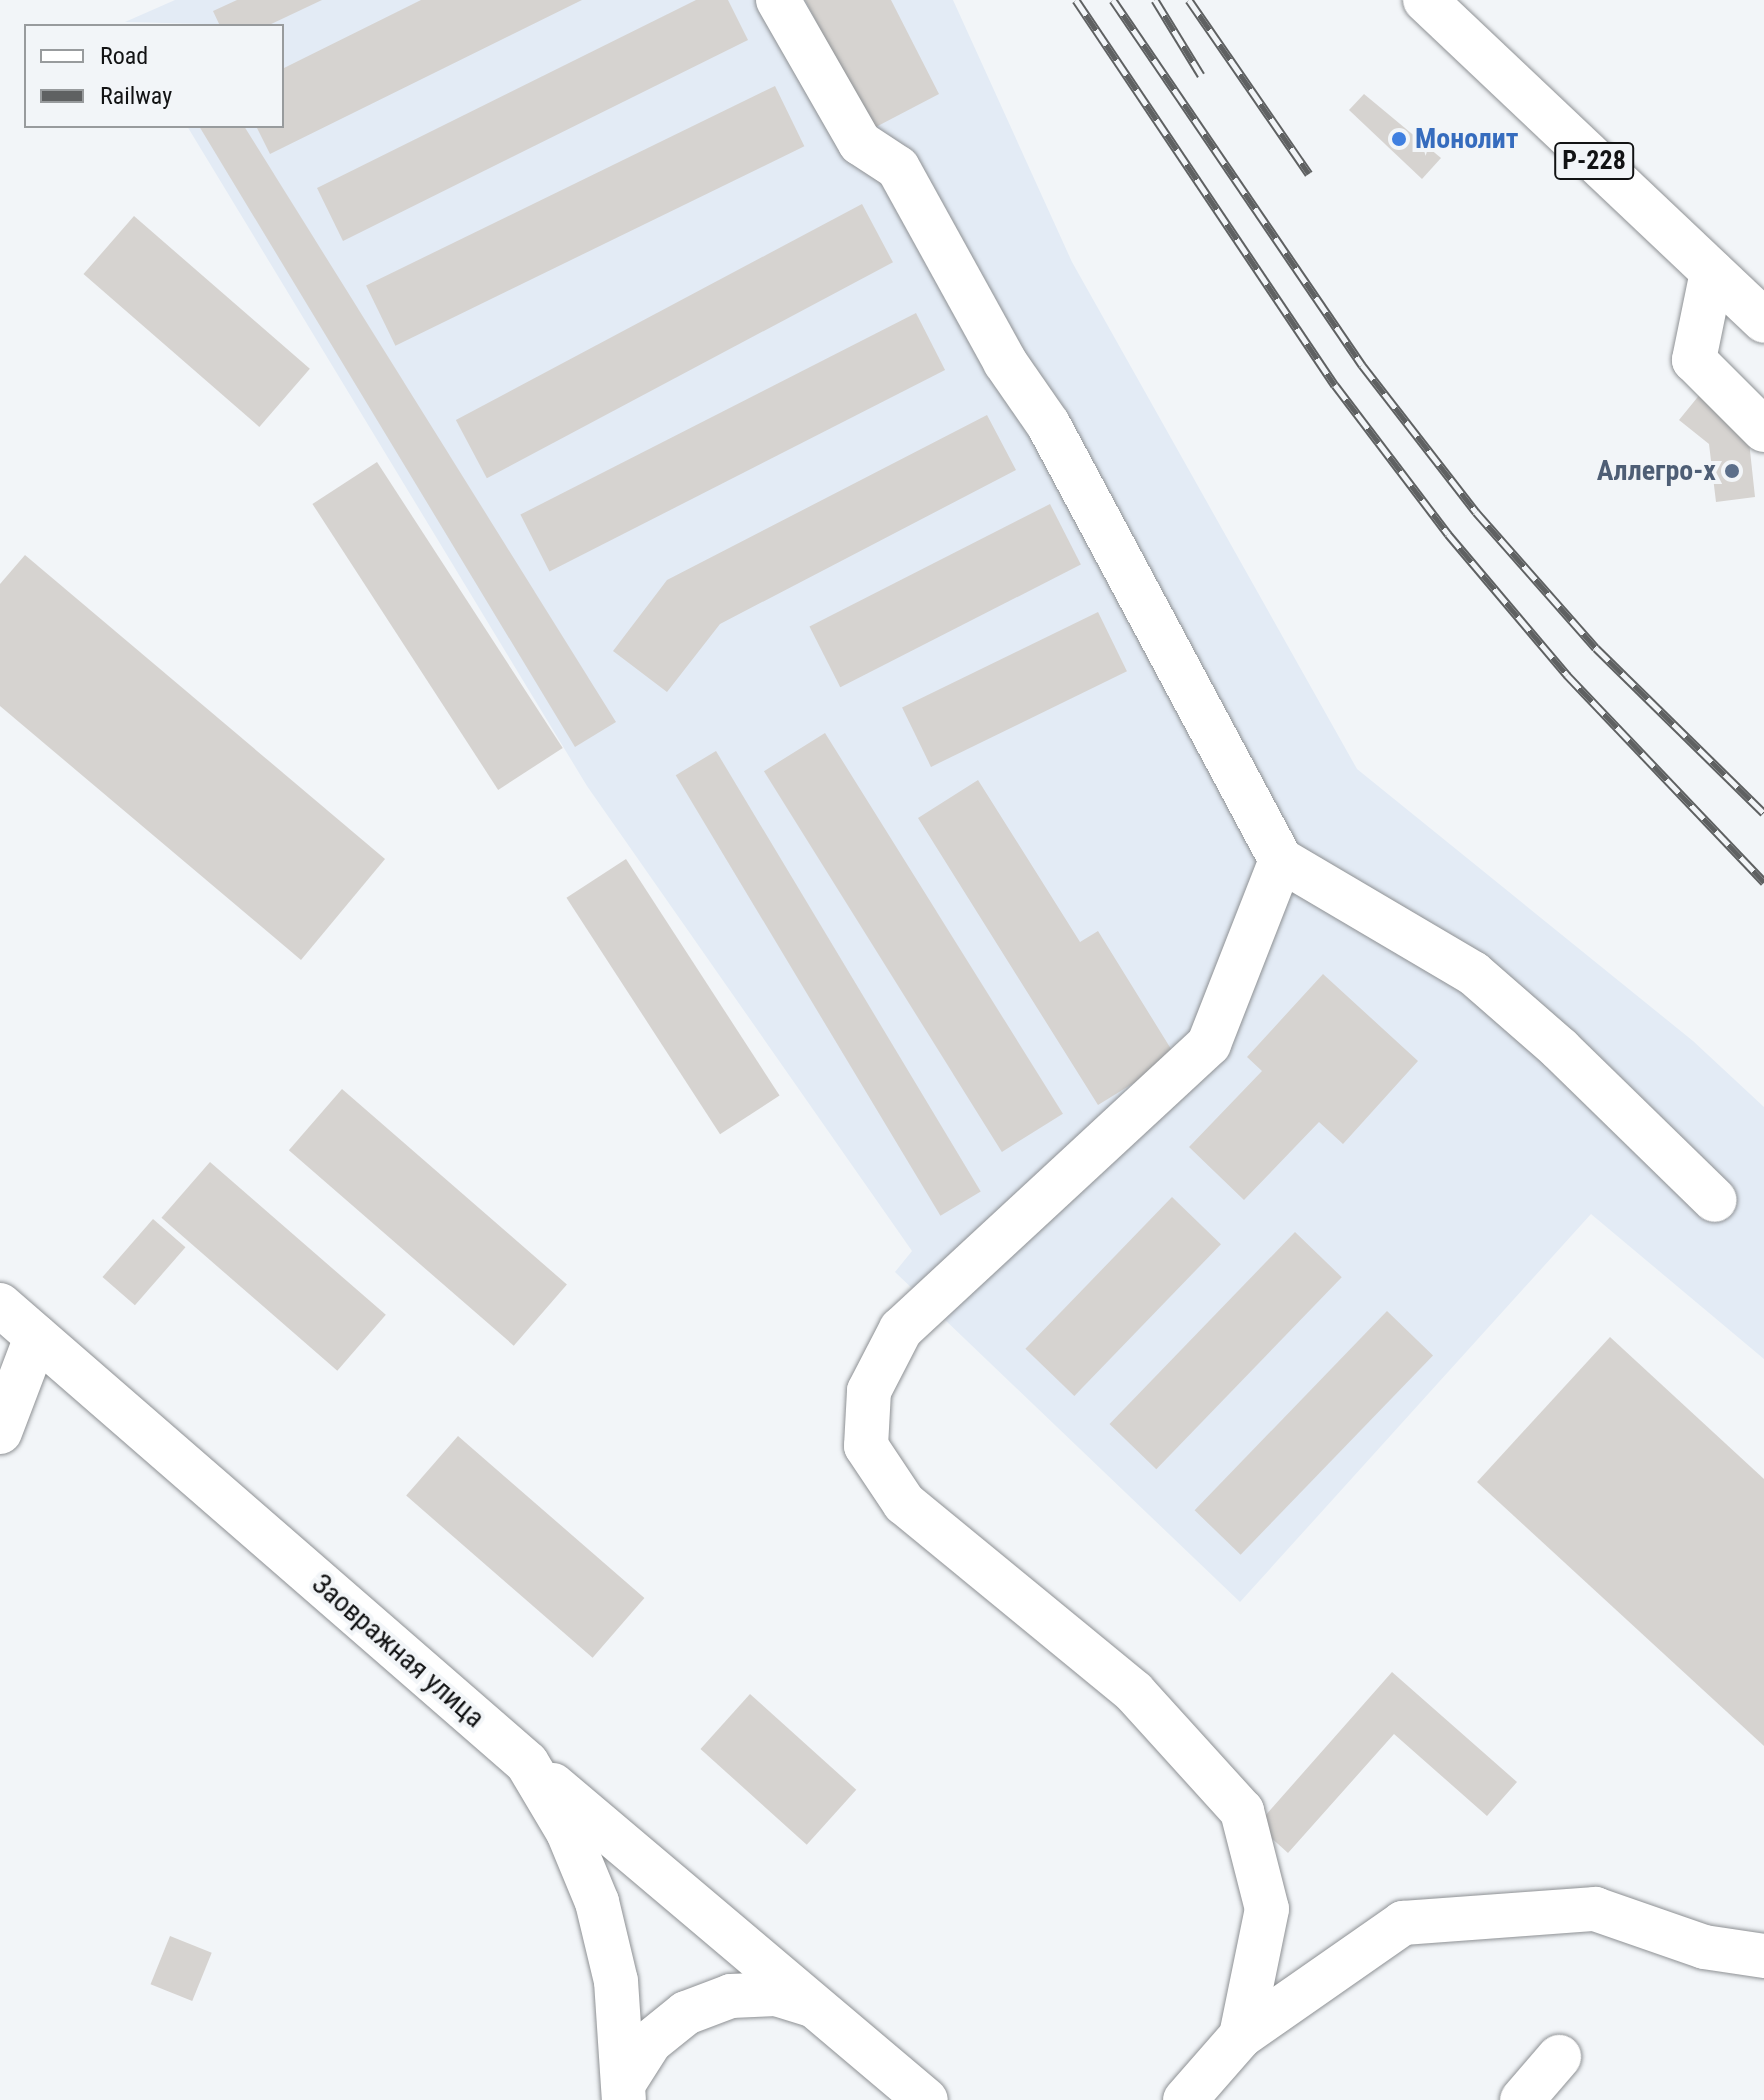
<!DOCTYPE html>
<meta charset="utf-8">
<style>
body{margin:0}
#map{position:relative;width:1764px;height:2100px;overflow:hidden;background:#f2f5f8;font-family:"Roboto Condensed",sans-serif}
div>[style]{position:absolute}
[style*='--x']{left:calc(var(--x)*1px);top:calc(var(--y)*1px);width:calc(var(--w)*1px);rotate:calc(var(--a)*1deg)}
.built>*{inset:0;background:#e3ebf5}
.building>*{inset:0;background:#d6d3d0;transform-origin:0 0}
.roads{filter:drop-shadow(0 0 2px #8e9194) drop-shadow(0 0 2px #8e9194)}
.minor>*{height:44px;margin:-22px;padding:0 22px;transform-origin:22px;border-radius:22px;background:#fff}
.highway>*{height:44px;margin:-22px;padding:0 22px;transform-origin:22px;border-radius:22px;background:#fff}
.rail>*{height:9px;margin-top:-4.5px;transform-origin:0;background:repeating-linear-gradient(90deg,#f2f5f8 0 18px,#5f6162 0 36px);box-sizing:border-box;border-block:2px solid #5f6162}
.dots>*{width:22px;height:22px;translate:-50% -50%;box-sizing:border-box;border:4px solid #f2f5f8;border-radius:50%}
span{translate:-50% -50%;white-space:nowrap;text-align:center;line-height:1.15;-webkit-text-stroke:8px #f2f5f8;paint-order:stroke}
.shield-label span{padding:2px 6px;background:#f2f5f8;border:2px solid;border-radius:6px;-webkit-text-stroke-width:0}
.shield-label{font-size:26px;color:#121314;font-weight:700}
.shop-label{font-size:28px;color:#366cbe;font-weight:700}
.left{translate:0 -50%;text-align:left}
.service-label{font-size:28px;color:#4e5e75;font-weight:700}
.right{translate:-100% -50%;text-align:right}
.street-label{font-size:28px;color:#121314}
.legend{position:absolute;left:24px;top:24px;width:260px;height:104px;box-sizing:border-box;background:#f2f5f8;border:2px solid #989b9d;margin:0;padding:10px 14px;list-style:none;font-size:24px;color:#121314}
.legend li{display:flex;align-items:center;gap:16px;height:40px}
.legend b{width:40px;border:2px solid #989b9d}
</style>
<div id="map">
<div class="built">
<div style="clip-path:polygon(175px 0,953px 0,1072px 262px,1357px 769px,1693px 1041px,1764px 1107px,1764px 1359px,1591px 1214px,1240px 1602px,895px 1272px,912px 1251px,587px 786px,187px 126px,282px 126px,282px 26px,125px 22px)"></div>
</div>
<div class="building">
<div style="clip-path:polygon(237px 0,322px 0,267px 26px,220px 26px,213px 11px)"></div>
<div style="clip-path:polygon(421px 0,582px 0,270px 154px,256px 126px,282px 126px,282px 69px)"></div>
<div style="clip-path:polygon(696px 0,728px 0,748px 40px,343px 241px,317px 188px)"></div>
<div style="clip-path:polygon(805px 0,891px 0,939px 94px,872px 129px)"></div>
<div style="left:775px;top:86px;width:67px;height:455px;rotate:64deg"></div>
<div style="clip-path:polygon(1364px 94px,1441px 158px,1422px 179px,1349px 110px)"></div>
<div style="clip-path:polygon(199px 126px,244px 126px,616px 722px,575px 747px)"></div>
<div style="left:862px;top:204px;width:66px;height:460px;rotate:62deg"></div>
<div style="left:134px;top:216px;width:233px;height:77px;rotate:41deg"></div>
<div style="left:916px;top:313px;width:64px;height:444px;rotate:63deg"></div>
<div style="clip-path:polygon(1701px 393px,1748px 432px,1755px 497px,1716px 502px,1709px 444px,1679px 420px)"></div>
<div style="clip-path:polygon(987px 415px,1016px 470px,720px 624px,667px 692px,613px 651px,667px 580px)"></div>
<div style="left:377px;top:462px;width:341px;height:77px;rotate:57deg"></div>
<div style="left:1050px;top:504px;width:68px;height:270px;rotate:63deg"></div>
<div style="clip-path:polygon(25px 555px,385px 859px,301px 960px,0 706px,0 584px)"></div>
<div style="left:1098px;top:612px;width:66px;height:218px;rotate:64deg"></div>
<div style="left:825px;top:733px;width:449px;height:72px;rotate:58deg"></div>
<div style="left:716px;top:751px;width:514px;height:47px;rotate:59deg"></div>
<div style="clip-path:polygon(978px 780px,1080px 942px,1098px 931px,1176px 1057px,1098px 1105px,918px 818px)"></div>
<div style="left:626px;top:859px;width:282px;height:71px;rotate:57deg"></div>
<div style="clip-path:polygon(1323px 974px,1418px 1061px,1343px 1144px,1319px 1122px,1244px 1200px,1189px 1147px,1262px 1071px,1247px 1057px)"></div>
<div style="left:342px;top:1089px;width:298px;height:81px;rotate:41deg"></div>
<div style="left:210px;top:1162px;width:233px;height:74px;rotate:41deg"></div>
<div style="left:1172px;top:1197px;width:68px;height:211px;rotate:44deg"></div>
<div style="left:153px;top:1219px;width:43px;height:77px;rotate:41deg"></div>
<div style="left:1295px;top:1232px;width:65px;height:267px;rotate:44deg"></div>
<div style="left:1387px;top:1311px;width:64px;height:277px;rotate:44deg"></div>
<div style="clip-path:polygon(1610px 1337px,1764px 1479px,1764px 1746px,1477px 1482px)"></div>
<div style="left:458px;top:1436px;width:247px;height:79px;rotate:41deg"></div>
<div style="clip-path:polygon(1392px 1672px,1517px 1782px,1487px 1816px,1394px 1734px,1288px 1853px,1257px 1825px)"></div>
<div style="left:750px;top:1694px;width:143px;height:74px;rotate:42deg"></div>
<div style="left:170px;top:1936px;width:45px;height:52px;rotate:22deg"></div>
</div>
<div class="roads">
<div class="minor">
<div style="--x:778;--y:0;--w:165;--a:60.2"></div>
<div style="--x:860;--y:143;--w:45;--a:33.3"></div>
<div style="--x:898;--y:168;--w:222;--a:61.1"></div>
<div style="--x:1005;--y:362;--w:75;--a:55.3"></div>
<div style="--x:1048;--y:424;--w:494;--a:61.9"></div>
<div style="--x:1281;--y:860;--w:198;--a:111.4"></div>
<div style="--x:1209;--y:1044;--w:420;--a:137.2"></div>
<div style="--x:901;--y:1329;--w:70;--a:117.3"></div>
<div style="--x:869;--y:1391;--w:55;--a:93.1"></div>
<div style="--x:866;--y:1446;--w:69;--a:56.3"></div>
<div style="--x:904;--y:1503;--w:298;--a:39.4"></div>
<div style="--x:1134;--y:1692;--w:161;--a:47.8"></div>
<div style="--x:1242;--y:1811;--w:101;--a:75.7"></div>
<div style="--x:1267;--y:1909;--w:130;--a:101.6"></div>
<div style="--x:1712;--y:272;--w:90;--a:101.6"></div>
<div style="--x:1694;--y:360;--w:99;--a:45"></div>
<div style="--x:1281;--y:860;--w:223;--a:30.5"></div>
<div style="--x:1473;--y:973;--w:116;--a:41.1"></div>
<div style="--x:1560;--y:1049;--w:216;--a:44.3"></div>
<div style="--x:0;--y:1305;--w:698;--a:40.99"></div>
<div style="--x:527;--y:1763;--w:80;--a:59.3"></div>
<div style="--x:568;--y:1832;--w:76;--a:67.5"></div>
<div style="--x:597;--y:1902;--w:81;--a:76.5"></div>
<div style="--x:616;--y:1981;--w:119;--a:86.2"></div>
<div style="--x:0;--y:1432;--w:102;--a:-69.2"></div>
<div style="--x:553;--y:1785;--w:488;--a:40.2"></div>
<div style="--x:624;--y:2083;--w:49;--a:-57.6"></div>
<div style="--x:650;--y:2042;--w:46;--a:-38.9"></div>
<div style="--x:686;--y:2013;--w:48;--a:-20.7"></div>
<div style="--x:731;--y:1996;--w:45;--a:-2.5"></div>
<div style="--x:776;--y:1994;--w:38;--a:17"></div>
<div style="--x:1185;--y:2100;--w:85;--a:-48.8"></div>
<div style="--x:1241;--y:2036;--w:198;--a:-34.9"></div>
<div style="--x:1403;--y:1923;--w:193;--a:-4.2"></div>
<div style="--x:1595;--y:1909;--w:115;--a:19.2"></div>
<div style="--x:1704;--y:1947;--w:61;--a:8.5"></div>
<div style="--x:1522;--y:2100;--w:57;--a:-49.3"></div>
</div>
<div class="highway">
<div style="--x:1425;--y:0;--w:467;--a:43.4"></div>
</div>
</div>
<div class="rail">
<div style="--x:1076;--y:0;--w:464;--a:56.1"></div>
<div style="--x:1335;--y:385;--w:187;--a:52.8"></div>
<div style="--x:1448;--y:534;--w:185;--a:49.8"></div>
<div style="--x:1567;--y:675;--w:286;--a:46.4"></div>
<div style="--x:1113;--y:0;--w:442;--a:55.7"></div>
<div style="--x:1362;--y:365;--w:186;--a:52.2"></div>
<div style="--x:1476;--y:512;--w:181;--a:48.6"></div>
<div style="--x:1596;--y:648;--w:235;--a:44.5"></div>
<div style="--x:1155;--y:0;--w:88;--a:58.5"></div>
<div style="--x:1189;--y:0;--w:211;--a:55.4"></div>
</div>
<div class="dots">
<div style="left:1399px;top:139px;background:#3f7fe0"></div>
<div style="left:1732px;top:471px;background:#5c6f8a"></div>
</div>
<div class="shield-label">
<span style="left:1594px;top:161px">Р-228</span>
</div>
<div class="shop-label">
<span class="left" style="left:1415px;top:139px">Монолит</span>
</div>
<div class="service-label">
<span class="right" style="left:1716px;top:471px">Аллегро-х</span>
</div>
<div class="street-label">
<span style="left:398px;top:1651px;rotate:41deg">Заовражная улица</span>
</div>
<ul class="legend">
<li><b style="height:10px;background:#fff"></b>Road</li>
<li><b style="height:10px;background:#5f6162"></b>Railway</li>
</ul>
</div>
